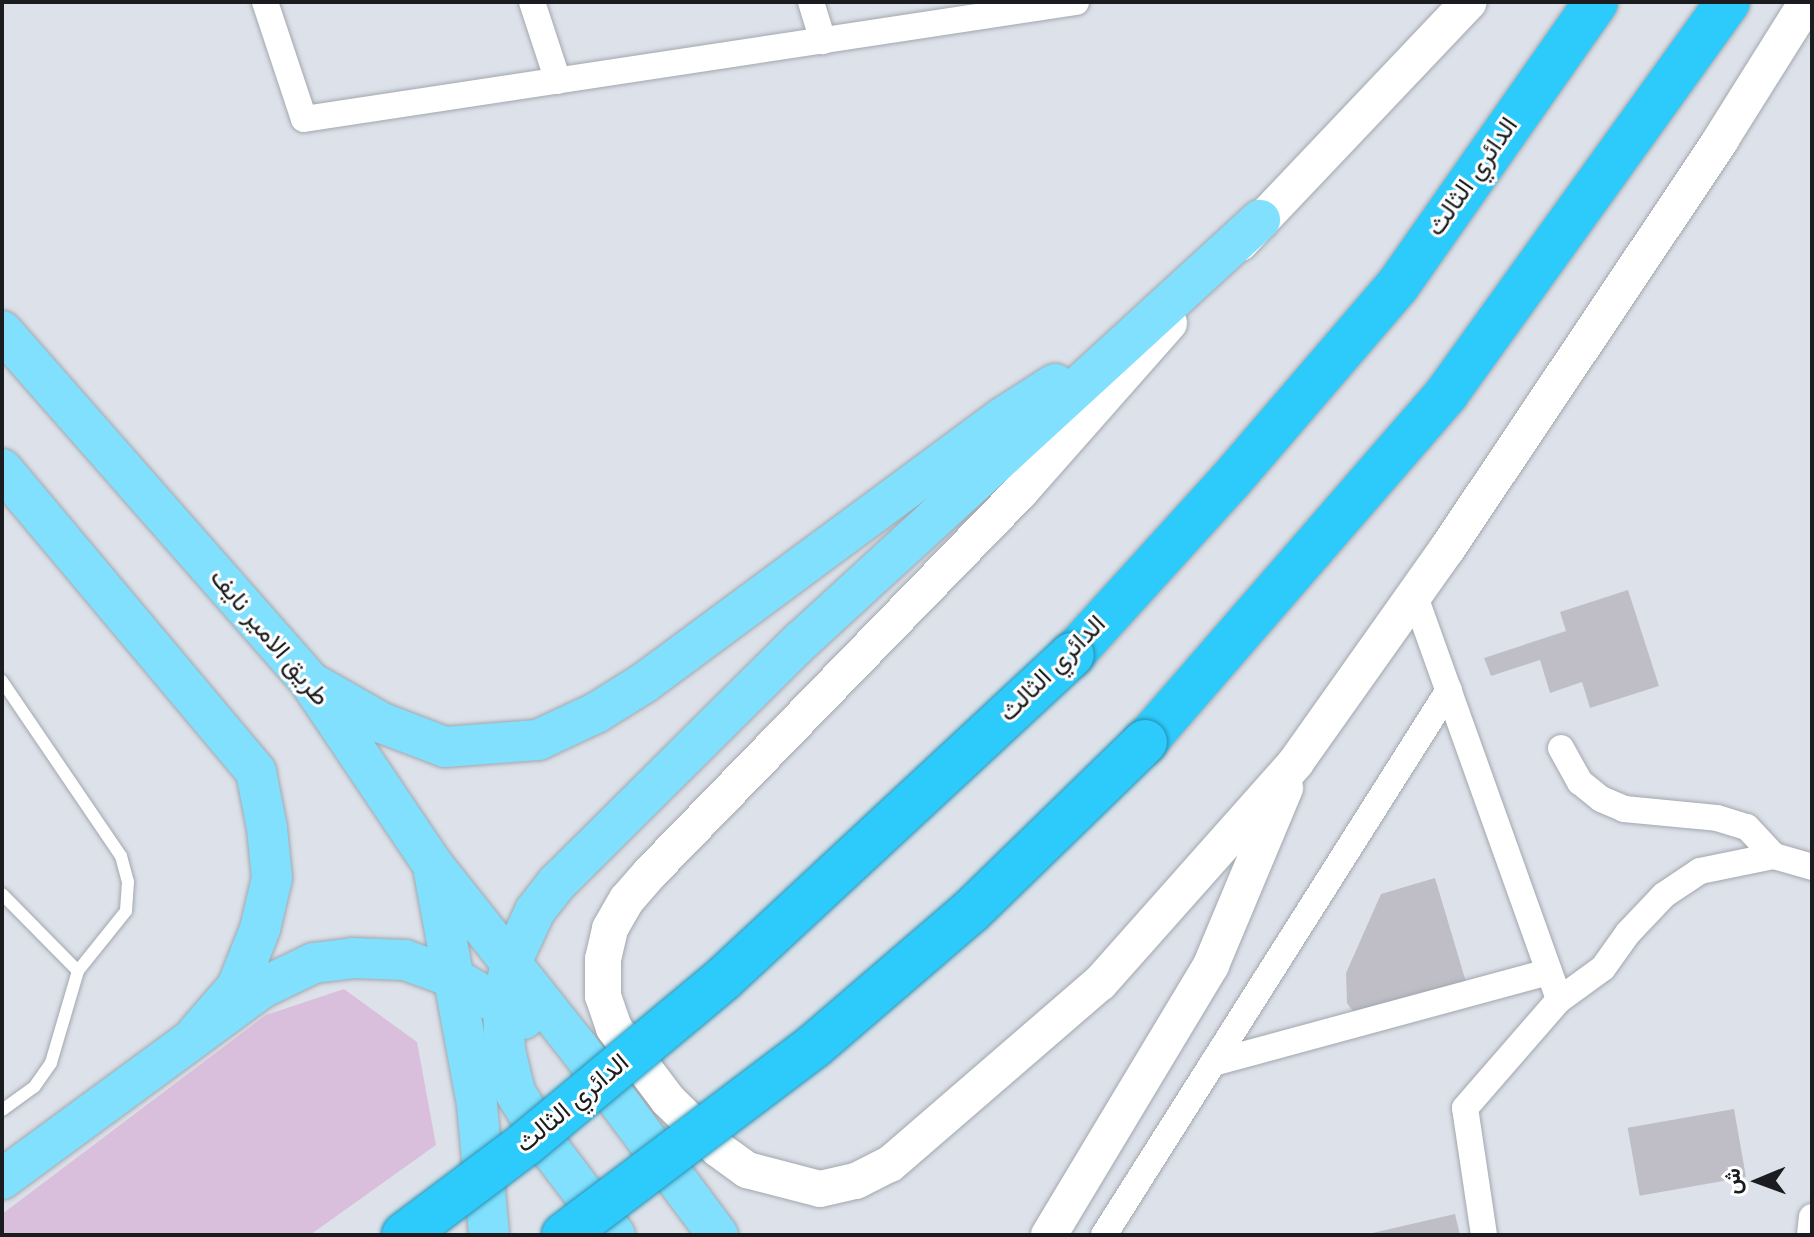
<!DOCTYPE html>
<meta charset="utf-8">
<style>
body{margin:0}
#map{position:relative;width:1814px;height:1237px;overflow:hidden;background:#dde2ea;font-family:Spectral,Vazirmatn,serif}
div>[style]{position:absolute}
[style*='--x']{left:calc(var(--x)*1px);top:calc(var(--y)*1px);width:calc(var(--w)*1px);rotate:calc(var(--a)*1deg)}
.green>*{inset:0;background:#dabfdc}
.building>*{inset:0;background:#bfbec7;transform-origin:0 0}
.roads{filter:drop-shadow(0 0 2px #a2a7ae) drop-shadow(0 0 2px #a2a7ae)}
.lane>*{height:12px;margin:-6px;padding:0 6px;transform-origin:6px;border-radius:6px;background:#fff}
.street>*{height:26px;margin:-13px;padding:0 13px;transform-origin:13px;border-radius:13px;background:#fff}
.secondary>*{height:36px;margin:-18px;padding:0 18px;transform-origin:18px;border-radius:18px;background:#fff}
.primary>*{height:40px;margin:-20px;padding:0 20px;transform-origin:20px;border-radius:20px;background:#81e0fd}
.highway>*{height:44px;margin:-22px;padding:0 22px;transform-origin:22px;border-radius:22px;background:#2dcbfc}
.bridges{filter:drop-shadow(0 0 2px #268eaf) drop-shadow(0 0 2px #268eaf)}
.highway-bridge>*{height:44px;margin:-22px;padding:0 22px;transform-origin:22px;border-radius:22px;background:#2dcbfc}
span{translate:-50% -50%;white-space:nowrap;text-align:center;line-height:1.15;-webkit-text-stroke:6px #fff;paint-order:stroke}
.street-label{font-size:26px;color:#1a1c1f}
.frame{position:absolute;inset:0;border:4px solid #1a1c1f;pointer-events:none}
.north{position:absolute;left:1718px;top:1141px;width:80px;height:80px;-webkit-text-stroke:6px #fff;paint-order:stroke;rotate:269deg;font-size:22px;font-weight:700;line-height:32px;text-align:center;color:#1a1c1f}
.north::after{content:'';display:block;margin:auto;width:28px;height:36px;background:#1a1c1f;clip-path:polygon(50% 0,100% 100%,50% 72%,0 100%)}
</style>
<div id="map">
<div class="green">
<div style="clip-path:polygon(344px 989px,417px 1042px,436px 1145px,310px 1235px,2px 1235px,2px 1214px,266px 1015px)"></div>
</div>
<div class="building">
<div style="clip-path:polygon(1628px 590px,1659px 686px,1590px 708px,1582px 682px,1550px 693px,1540px 660px,1491px 676px,1484px 658px,1566px 631px,1560px 612px)"></div>
<div style="clip-path:polygon(1435px 878px,1466px 982px,1360px 1014px,1352px 1010px,1347px 1003px,1346px 973px,1381px 894px)"></div>
<div style="left:1734px;top:1109px;width:69px;height:108px;rotate:80deg"></div>
<div style="clip-path:polygon(1455px 1214px,1460px 1235px,1368px 1235px,1368px 1234px)"></div>
</div>
<div class="roads">
<div class="lane">
<div style="--x:2;--y:681;--w:212;--a:55.8"></div>
<div style="--x:121;--y:856;--w:27;--a:75"></div>
<div style="--x:128;--y:882;--w:29;--a:94"></div>
<div style="--x:126;--y:911;--w:77;--a:128.7"></div>
<div style="--x:2;--y:894;--w:108;--a:45.4"></div>
<div style="--x:78;--y:971;--w:96;--a:106.4"></div>
<div style="--x:51;--y:1063;--w:29;--a:125"></div>
<div style="--x:34;--y:1087;--w:39;--a:144"></div>
</div>
<div class="street">
<div style="--x:265;--y:2;--w:123;--a:71.6"></div>
<div style="--x:304;--y:119;--w:781;--a:-8.62"></div>
<div style="--x:532;--y:2;--w:83;--a:71.8"></div>
<div style="--x:811;--y:2;--w:41;--a:72.9"></div>
<div style="--x:1414;--y:594;--w:431;--a:70.3"></div>
<div style="--x:1561;--y:748;--w:39;--a:61"></div>
<div style="--x:1580;--y:782;--w:27;--a:39"></div>
<div style="--x:1601;--y:799;--w:25;--a:23"></div>
<div style="--x:1624;--y:809;--w:93;--a:5.5"></div>
<div style="--x:1717;--y:818;--w:31;--a:17"></div>
<div style="--x:1747;--y:827;--w:40;--a:47"></div>
<div style="--x:1213;--y:1063;--w:348;--a:-15.2"></div>
<div style="--x:1104;--y:1235;--w:645;--a:-57.67"></div>
<div style="--x:1484;--y:1235;--w:128;--a:-98.5"></div>
<div style="--x:1465;--y:1108;--w:143;--a:-49"></div>
<div style="--x:1559;--y:1000;--w:54;--a:-36"></div>
<div style="--x:1603;--y:968;--w:43;--a:-54.5"></div>
<div style="--x:1628;--y:933;--w:52;--a:-46.5"></div>
<div style="--x:1664;--y:895;--w:43;--a:-33.7"></div>
<div style="--x:1700;--y:871;--w:76;--a:-11.5"></div>
<div style="--x:1774;--y:856;--w:40;--a:16"></div>
<div style="--x:1810;--y:1235;--w:18;--a:-84"></div>
</div>
<div class="secondary">
<div style="--x:1240;--y:243;--w:332;--a:-46.5"></div>
<div style="--x:1169;--y:323;--w:225;--a:131.4"></div>
<div style="--x:1020;--y:492;--w:531;--a:134.16"></div>
<div style="--x:650;--y:873;--w:35;--a:131"></div>
<div style="--x:627;--y:899;--w:34;--a:120"></div>
<div style="--x:610;--y:929;--w:31;--a:103"></div>
<div style="--x:603;--y:959;--w:37;--a:90"></div>
<div style="--x:603;--y:996;--w:34;--a:71"></div>
<div style="--x:614;--y:1028;--w:90;--a:53.1"></div>
<div style="--x:668;--y:1100;--w:70;--a:44.4"></div>
<div style="--x:718;--y:1149;--w:36;--a:36"></div>
<div style="--x:747;--y:1170;--w:75;--a:14.6"></div>
<div style="--x:820;--y:1189;--w:37;--a:-13"></div>
<div style="--x:856;--y:1181;--w:38;--a:-27"></div>
<div style="--x:890;--y:1164;--w:277;--a:-40.8"></div>
<div style="--x:1100;--y:983;--w:295;--a:-48.4"></div>
<div style="--x:1296;--y:762;--w:261;--a:-54.7"></div>
<div style="--x:1447;--y:549;--w:493;--a:-56.2"></div>
<div style="--x:1721;--y:139;--w:162;--a:-57.9"></div>
<div style="--x:1049;--y:1235;--w:315;--a:-59"></div>
<div style="--x:1211;--y:965;--w:192;--a:-67.3"></div>
</div>
<div class="primary">
<div style="--x:2;--y:331;--w:467;--a:48.7"></div>
<div style="--x:310;--y:682;--w:220;--a:56.1"></div>
<div style="--x:433;--y:865;--w:236;--a:51.5"></div>
<div style="--x:580;--y:1050;--w:231;--a:53.3"></div>
<div style="--x:2;--y:469;--w:395;--a:50"></div>
<div style="--x:256;--y:772;--w:57;--a:78.9"></div>
<div style="--x:267;--y:828;--w:50;--a:84.3"></div>
<div style="--x:272;--y:878;--w:52;--a:103.2"></div>
<div style="--x:260;--y:929;--w:62;--a:111.6"></div>
<div style="--x:237;--y:987;--w:61;--a:131"></div>
<div style="--x:317;--y:686;--w:75;--a:29.6"></div>
<div style="--x:382;--y:723;--w:67;--a:20.9"></div>
<div style="--x:445;--y:747;--w:93;--a:-4.3"></div>
<div style="--x:538;--y:740;--w:64;--a:-25"></div>
<div style="--x:596;--y:713;--w:57;--a:-32"></div>
<div style="--x:644;--y:683;--w:445;--a:-36.5"></div>
<div style="--x:1002;--y:418;--w:63;--a:-32.7"></div>
<div style="--x:434;--y:872;--w:237;--a:79.5"></div>
<div style="--x:477;--y:1105;--w:131;--a:84.7"></div>
<div style="--x:2;--y:1179;--w:323;--a:-36.3"></div>
<div style="--x:262;--y:988;--w:58;--a:-25.7"></div>
<div style="--x:314;--y:963;--w:38;--a:-7"></div>
<div style="--x:352;--y:958;--w:53;--a:2.2"></div>
<div style="--x:405;--y:960;--w:50;--a:19.9"></div>
<div style="--x:452;--y:977;--w:83;--a:30.3"></div>
<div style="--x:615;--y:1235;--w:104;--a:-127.2"></div>
<div style="--x:552;--y:1152;--w:70;--a:-121.7"></div>
<div style="--x:515;--y:1092;--w:43;--a:-103.4"></div>
<div style="--x:505;--y:1050;--w:43;--a:-92.7"></div>
<div style="--x:503;--y:1007;--w:43;--a:-80.5"></div>
<div style="--x:510;--y:965;--w:60;--a:-65.2"></div>
<div style="--x:535;--y:911;--w:36;--a:-52"></div>
<div style="--x:557;--y:883;--w:344;--a:-44.8"></div>
<div style="--x:801;--y:641;--w:623;--a:-42.53"></div>
</div>
<div class="highway">
<div style="--x:1072;--y:655;--w:235;--a:-47.8"></div>
<div style="--x:1230;--y:481;--w:258;--a:-49.4"></div>
<div style="--x:1398;--y:285;--w:345;--a:-55"></div>
<div style="--x:1145;--y:742;--w:462;--a:-49.1"></div>
<div style="--x:1447;--y:393;--w:481;--a:-54.3"></div>
</div>
</div>
<div class="bridges">
<div class="highway-bridge">
<div style="--x:404;--y:1235;--w:150;--a:-36.9"></div>
<div style="--x:524;--y:1145;--w:259;--a:-39.8"></div>
<div style="--x:723;--y:979;--w:476;--a:-42.9"></div>
<div style="--x:564;--y:1235;--w:313;--a:-37.1"></div>
<div style="--x:814;--y:1046;--w:206;--a:-40.7"></div>
<div style="--x:970;--y:912;--w:244;--a:-44.2"></div>
</div>
</div>
<div class="street-label">
<span style="left:1473px;top:177px;rotate:-55deg">الدائري الثالث</span>
<span style="left:269px;top:638px;rotate:50deg">طريق الامير نايف</span>
<span style="left:1053px;top:669px;rotate:-45deg">الدائري الثالث</span>
<span style="left:573px;top:1104px;rotate:-40deg">الدائري الثالث</span>
</div>
<div class="frame"></div>
<div class="north">ش</div>
</div>
